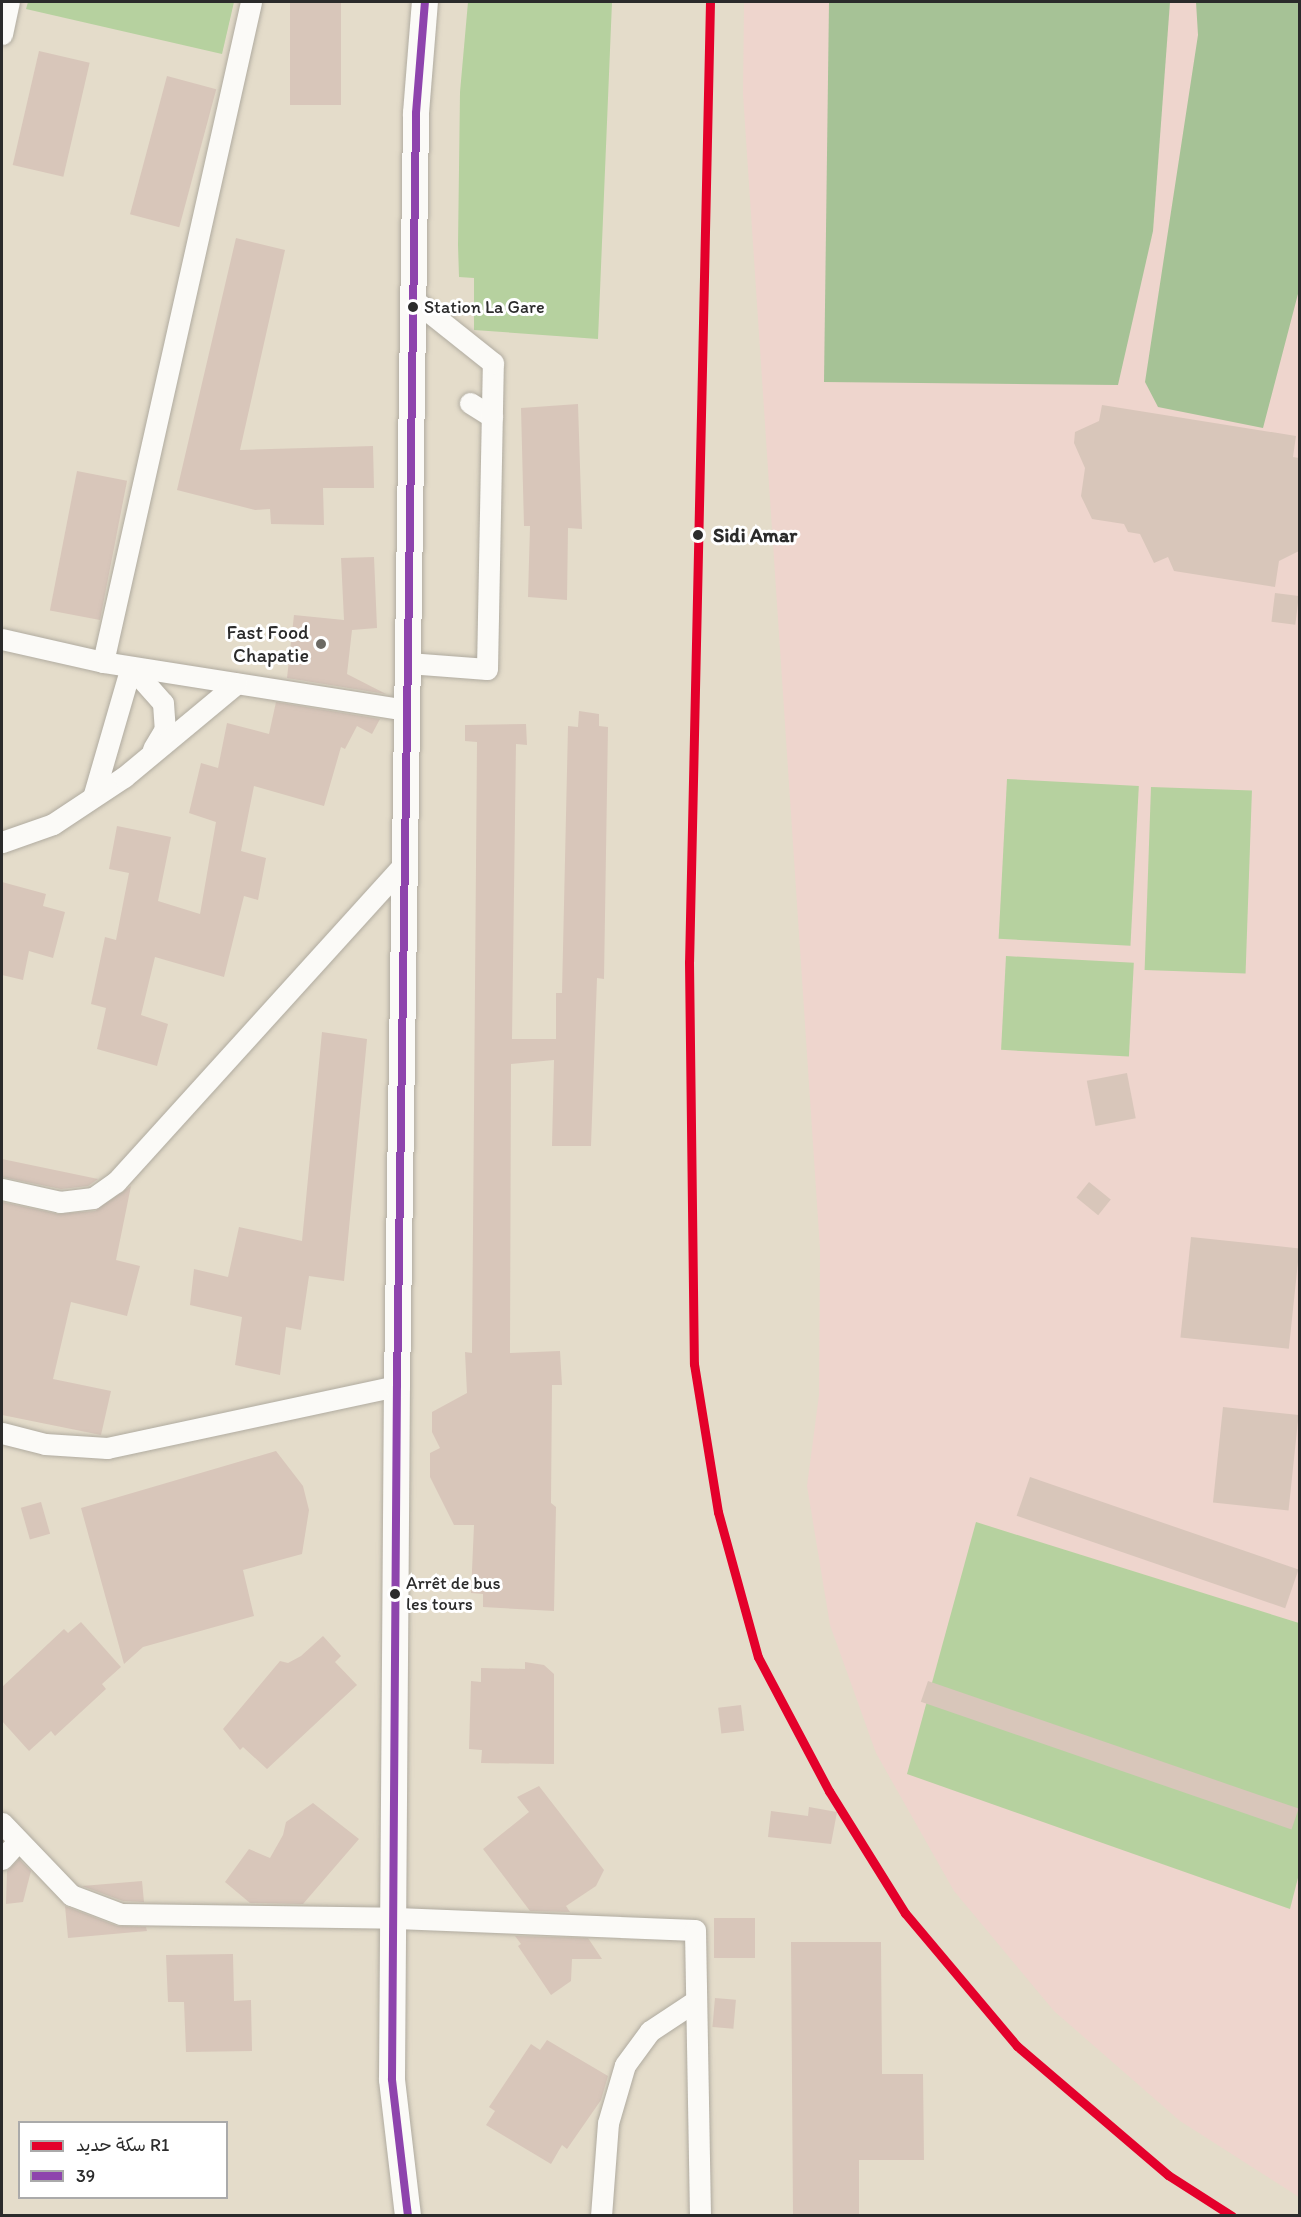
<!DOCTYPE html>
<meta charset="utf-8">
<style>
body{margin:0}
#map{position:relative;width:1301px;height:2217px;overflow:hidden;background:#e4dcca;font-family:Itim,"Playpen Sans Arabic",sans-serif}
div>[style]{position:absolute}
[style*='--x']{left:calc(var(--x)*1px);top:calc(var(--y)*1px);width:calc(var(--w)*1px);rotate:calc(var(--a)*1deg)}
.built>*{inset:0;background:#eed5cd}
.green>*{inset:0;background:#b6d19f;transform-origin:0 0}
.forest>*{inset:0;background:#a6c296}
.building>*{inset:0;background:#d8c6ba;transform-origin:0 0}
.roads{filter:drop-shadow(0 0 2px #b0aba0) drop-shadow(0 0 2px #b0aba0)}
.minor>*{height:21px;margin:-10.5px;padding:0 10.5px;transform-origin:10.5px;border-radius:10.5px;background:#fbfaf7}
.tertiary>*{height:26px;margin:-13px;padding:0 13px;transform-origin:13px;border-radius:13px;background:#fbfaf7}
.rail>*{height:4.5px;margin-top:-2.25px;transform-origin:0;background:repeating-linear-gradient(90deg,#b3b2af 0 9px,transparent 0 13.5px)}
.bus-1>*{height:8px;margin:-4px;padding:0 4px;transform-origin:4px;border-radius:4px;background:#8e44ad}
.rail-1>*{height:9px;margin:-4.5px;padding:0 4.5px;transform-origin:4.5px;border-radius:4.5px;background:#e4002b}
.dots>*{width:16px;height:16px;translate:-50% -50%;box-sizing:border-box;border:3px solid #fff;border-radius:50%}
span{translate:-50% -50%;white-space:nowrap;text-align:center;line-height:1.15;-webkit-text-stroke:6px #fff;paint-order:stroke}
.bus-label{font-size:18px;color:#2b2b2b}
.left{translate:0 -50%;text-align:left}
.stop-label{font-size:20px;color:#2b2b2b;font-weight:700}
.poi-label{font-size:20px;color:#2b2b2b}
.right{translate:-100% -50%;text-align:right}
.frame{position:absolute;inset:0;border:3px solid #2b2b2b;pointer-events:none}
.legend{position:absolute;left:18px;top:2121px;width:210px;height:78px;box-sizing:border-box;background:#fff;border:2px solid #aaa;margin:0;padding:8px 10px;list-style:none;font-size:18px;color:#2b2b2b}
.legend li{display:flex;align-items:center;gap:12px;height:30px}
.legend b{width:30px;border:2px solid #aaa}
</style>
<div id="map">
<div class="built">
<div style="clip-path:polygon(744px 2px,1299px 2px,1299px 2197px,1180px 2121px,1054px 2011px,954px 1891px,876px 1753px,830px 1625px,807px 1486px,819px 1395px,820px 1249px,743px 94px)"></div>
</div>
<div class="green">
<div style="clip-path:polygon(28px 2px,234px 2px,222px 54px,26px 9px)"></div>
<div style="clip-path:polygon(468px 2px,612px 2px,598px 339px,474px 330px,474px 278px,459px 277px,458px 245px,460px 92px)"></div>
<div style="left:1007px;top:779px;width:132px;height:160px;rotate:3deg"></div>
<div style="left:1151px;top:787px;width:101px;height:183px;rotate:2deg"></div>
<div style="left:1006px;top:956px;width:128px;height:94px;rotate:3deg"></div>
<div style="clip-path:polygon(976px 1522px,1299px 1623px,1300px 1870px,1290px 1909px,907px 1774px)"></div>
</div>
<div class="forest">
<div style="clip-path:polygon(829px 2px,1170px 2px,1153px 231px,1118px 385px,824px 382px)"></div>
<div style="clip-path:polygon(1196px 2px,1299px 2px,1299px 290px,1263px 428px,1158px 407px,1145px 382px,1198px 35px)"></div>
</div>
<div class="building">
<div style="left:290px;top:2px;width:51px;height:103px"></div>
<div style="left:39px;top:51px;width:52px;height:117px;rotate:13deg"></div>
<div style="left:167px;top:76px;width:51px;height:143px;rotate:15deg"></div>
<div style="clip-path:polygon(236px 238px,285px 250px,240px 450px,373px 446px,374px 488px,323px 488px,324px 525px,271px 524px,270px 509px,255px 510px,177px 490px)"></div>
<div style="clip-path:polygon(578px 404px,582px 529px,568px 528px,567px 600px,528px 597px,530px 526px,524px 526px,521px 408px)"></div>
<div style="clip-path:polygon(1102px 405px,1296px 436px,1293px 457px,1299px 458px,1299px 551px,1279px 561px,1275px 587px,1174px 571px,1168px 557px,1154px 563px,1140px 534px,1128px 532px,1124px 524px,1092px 519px,1081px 496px,1085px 468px,1074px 443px,1075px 432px,1099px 421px)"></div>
<div style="left:77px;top:471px;width:51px;height:142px;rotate:11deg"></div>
<div style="clip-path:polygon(374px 557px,377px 628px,352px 630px,347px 674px,386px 694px,287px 678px,294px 615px,344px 620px,341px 558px)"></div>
<div style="left:1275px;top:593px;width:24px;height:29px;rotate:7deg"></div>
<div style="clip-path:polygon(276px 702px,380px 719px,372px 734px,357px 726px,345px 749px,341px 747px,324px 806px,254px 786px,241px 851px,266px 858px,258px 900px,244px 896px,224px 977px,155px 957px,141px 1015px,168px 1024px,157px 1066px,97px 1049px,106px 1008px,91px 1004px,105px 937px,116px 940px,129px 873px,109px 869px,117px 826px,171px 837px,158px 901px,200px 914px,216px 822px,189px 813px,201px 763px,218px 768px,227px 723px,269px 734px)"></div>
<div style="clip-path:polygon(579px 711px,599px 714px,599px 726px,608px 727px,604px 979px,597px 978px,591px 1146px,552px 1146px,554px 1060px,511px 1064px,510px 1353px,560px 1351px,562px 1385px,552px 1385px,551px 1503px,556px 1507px,554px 1611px,483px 1607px,483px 1594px,471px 1593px,474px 1525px,454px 1525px,430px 1477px,430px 1453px,440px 1448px,432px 1432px,432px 1412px,467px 1393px,465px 1352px,472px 1353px,477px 742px,465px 741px,465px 725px,526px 724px,527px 745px,516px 744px,512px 1039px,556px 1039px,556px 993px,562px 993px,568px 726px,578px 727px)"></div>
<div style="clip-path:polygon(2px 882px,46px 894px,43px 906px,65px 912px,53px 958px,29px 951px,23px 980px,2px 975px)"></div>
<div style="clip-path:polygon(322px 1032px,367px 1039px,344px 1281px,309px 1276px,301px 1330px,286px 1327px,280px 1375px,235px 1365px,242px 1317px,190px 1305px,194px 1269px,228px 1277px,239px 1227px,302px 1241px)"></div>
<div style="left:1127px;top:1073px;width:46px;height:41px;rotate:79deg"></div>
<div style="clip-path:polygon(2px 1159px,98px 1179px,88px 1186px,61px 1189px,2px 1177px)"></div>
<div style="left:1089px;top:1182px;width:28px;height:20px;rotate:39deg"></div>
<div style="clip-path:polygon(131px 1186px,116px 1260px,140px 1266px,127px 1316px,71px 1302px,53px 1379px,111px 1391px,101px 1435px,2px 1415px,2px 1202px,58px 1214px,95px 1211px)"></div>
<div style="left:1191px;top:1237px;width:109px;height:101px;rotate:6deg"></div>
<div style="left:1223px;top:1407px;width:76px;height:96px;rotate:6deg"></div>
<div style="clip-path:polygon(276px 1451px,303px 1486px,309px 1510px,302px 1554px,243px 1570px,254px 1616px,143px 1647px,124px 1664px,81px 1508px)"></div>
<div style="left:1030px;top:1477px;width:284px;height:41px;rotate:19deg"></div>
<div style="left:41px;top:1502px;width:33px;height:21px;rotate:74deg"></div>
<div style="clip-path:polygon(81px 1622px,121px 1667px,102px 1684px,106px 1689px,55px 1736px,51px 1731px,29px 1751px,2px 1721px,2px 1687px,64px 1629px,68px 1633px)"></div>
<div style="clip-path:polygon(323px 1636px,341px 1656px,335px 1662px,357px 1685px,267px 1769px,243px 1747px,240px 1750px,223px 1729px,280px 1661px,288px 1663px,301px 1656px)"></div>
<div style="clip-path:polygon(525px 1662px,544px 1665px,554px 1674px,554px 1764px,481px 1763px,482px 1750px,469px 1749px,471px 1681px,481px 1682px,481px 1668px,525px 1669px)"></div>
<div style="left:928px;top:1681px;width:392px;height:22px;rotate:19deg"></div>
<div style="left:741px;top:1705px;width:26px;height:23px;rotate:83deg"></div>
<div style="clip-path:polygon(539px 1786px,604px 1870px,596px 1886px,566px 1906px,570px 1912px,530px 1911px,483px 1849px,529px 1812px,517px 1797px)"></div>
<div style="clip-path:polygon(313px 1803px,359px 1839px,303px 1904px,250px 1903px,225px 1882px,249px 1849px,270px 1858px,283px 1835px,286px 1822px)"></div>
<div style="clip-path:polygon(809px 1807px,837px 1812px,831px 1844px,768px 1837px,771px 1811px,808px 1816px)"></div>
<div style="clip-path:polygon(19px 1859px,31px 1871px,23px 1902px,6px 1904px,7px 1871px)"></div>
<div style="clip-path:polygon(142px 1881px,144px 1902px,123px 1901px,82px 1886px)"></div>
<div style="clip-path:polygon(65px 1906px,117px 1926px,146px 1927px,147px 1931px,68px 1938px)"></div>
<div style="left:714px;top:1918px;width:41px;height:40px"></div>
<div style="clip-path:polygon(515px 1936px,588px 1938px,602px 1959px,572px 1959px,571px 1981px,551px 1995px,518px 1946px,521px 1944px)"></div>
<div style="clip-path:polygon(791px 1942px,881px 1942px,882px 2074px,923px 2074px,924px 2160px,859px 2160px,859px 2216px,793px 2216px)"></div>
<div style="clip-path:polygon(233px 1954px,234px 2001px,251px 2000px,252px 2051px,186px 2052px,184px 2002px,168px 2002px,166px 1955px)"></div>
<div style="left:715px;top:1998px;width:21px;height:29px;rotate:5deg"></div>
<div style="clip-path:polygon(547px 2040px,608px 2076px,601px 2100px,567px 2149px,562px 2145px,551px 2164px,486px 2125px,495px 2111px,489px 2107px,531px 2044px,540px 2050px)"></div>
</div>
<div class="roads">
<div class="minor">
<div style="--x:2;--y:34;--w:33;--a:-78"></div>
<div style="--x:470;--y:403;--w:26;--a:32"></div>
<div style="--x:2;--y:639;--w:104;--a:12.8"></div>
<div style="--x:103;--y:662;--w:308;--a:9"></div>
<div style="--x:103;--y:662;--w:676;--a:-77.36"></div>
<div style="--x:408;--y:663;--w:79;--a:4.3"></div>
<div style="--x:487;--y:669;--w:306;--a:-88.9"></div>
<div style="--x:493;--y:363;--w:101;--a:-141.4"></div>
<div style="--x:131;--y:667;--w:48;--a:48.4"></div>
<div style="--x:163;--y:703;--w:26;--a:86"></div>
<div style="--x:165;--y:729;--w:23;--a:121"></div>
<div style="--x:94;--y:794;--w:132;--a:-73.8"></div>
<div style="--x:2;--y:842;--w:54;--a:-19.4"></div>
<div style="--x:53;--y:824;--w:85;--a:-33.5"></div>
<div style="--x:124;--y:777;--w:146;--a:-39.7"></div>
<div style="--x:2;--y:1189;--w:59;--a:12.6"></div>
<div style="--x:60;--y:1202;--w:33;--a:-7"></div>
<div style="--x:93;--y:1198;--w:28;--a:-35"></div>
<div style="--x:116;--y:1182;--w:429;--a:-47.8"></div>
<div style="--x:2;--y:1433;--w:44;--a:14.3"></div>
<div style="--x:45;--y:1444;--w:62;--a:3.7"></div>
<div style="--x:107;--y:1448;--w:297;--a:-12.1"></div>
<div style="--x:2;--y:1823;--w:100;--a:46.2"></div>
<div style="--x:71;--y:1895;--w:53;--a:20.8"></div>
<div style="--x:121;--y:1914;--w:275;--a:0.8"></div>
<div style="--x:396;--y:1918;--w:299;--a:2.3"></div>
<div style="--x:695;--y:1930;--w:286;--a:89"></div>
<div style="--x:2;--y:1859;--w:24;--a:-48"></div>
<div style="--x:601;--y:2216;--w:93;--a:-85.7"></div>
<div style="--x:608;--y:2123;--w:60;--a:-73.7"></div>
<div style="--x:625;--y:2065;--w:42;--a:-53.7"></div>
<div style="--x:650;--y:2031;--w:53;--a:-33.4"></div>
</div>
<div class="tertiary">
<div style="--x:408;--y:2216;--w:138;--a:-96.7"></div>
<div style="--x:392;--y:2079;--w:693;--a:-89.59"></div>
<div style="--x:397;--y:1386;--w:1273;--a:-89.14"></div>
<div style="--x:416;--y:113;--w:111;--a:-85.4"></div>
</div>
</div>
<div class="rail">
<div style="--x:698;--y:541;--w:539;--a:-88.72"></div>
</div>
<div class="bus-1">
<div style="--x:408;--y:2216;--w:138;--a:-96.7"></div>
<div style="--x:392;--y:2079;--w:693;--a:-89.59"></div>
<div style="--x:397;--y:1386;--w:1273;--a:-89.14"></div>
<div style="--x:416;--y:113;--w:111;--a:-85.4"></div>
</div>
<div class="rail-1">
<div style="--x:710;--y:2;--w:960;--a:91.25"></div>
<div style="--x:689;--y:962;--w:402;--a:89.3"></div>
<div style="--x:694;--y:1364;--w:150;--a:80.8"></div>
<div style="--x:718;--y:1512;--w:150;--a:74.6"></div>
<div style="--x:758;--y:1657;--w:152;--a:62.1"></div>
<div style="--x:829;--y:1791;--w:144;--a:58.1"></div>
<div style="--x:905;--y:1913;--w:174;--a:49.9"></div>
<div style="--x:1017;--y:2046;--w:199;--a:40.5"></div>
<div style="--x:1168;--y:2175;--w:76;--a:32.6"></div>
</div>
<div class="dots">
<div style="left:413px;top:307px;background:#2b2b2b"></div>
<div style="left:698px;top:535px;background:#2b2b2b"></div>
<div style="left:321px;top:644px;background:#6c6963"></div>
<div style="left:395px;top:1594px;background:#2b2b2b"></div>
</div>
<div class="bus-label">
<span class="left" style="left:424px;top:307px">Station La Gare</span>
<span class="left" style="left:406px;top:1594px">Arrêt de bus<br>les tours</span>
</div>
<div class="stop-label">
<span class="left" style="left:713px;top:535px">Sidi Amar</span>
</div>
<div class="poi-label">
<span class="right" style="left:309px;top:644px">Fast Food<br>Chapatie</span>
</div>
<div class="frame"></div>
<ul class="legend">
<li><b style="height:8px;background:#e4002b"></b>سكة حديد R1</li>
<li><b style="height:8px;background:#8e44ad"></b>39</li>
</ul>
</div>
